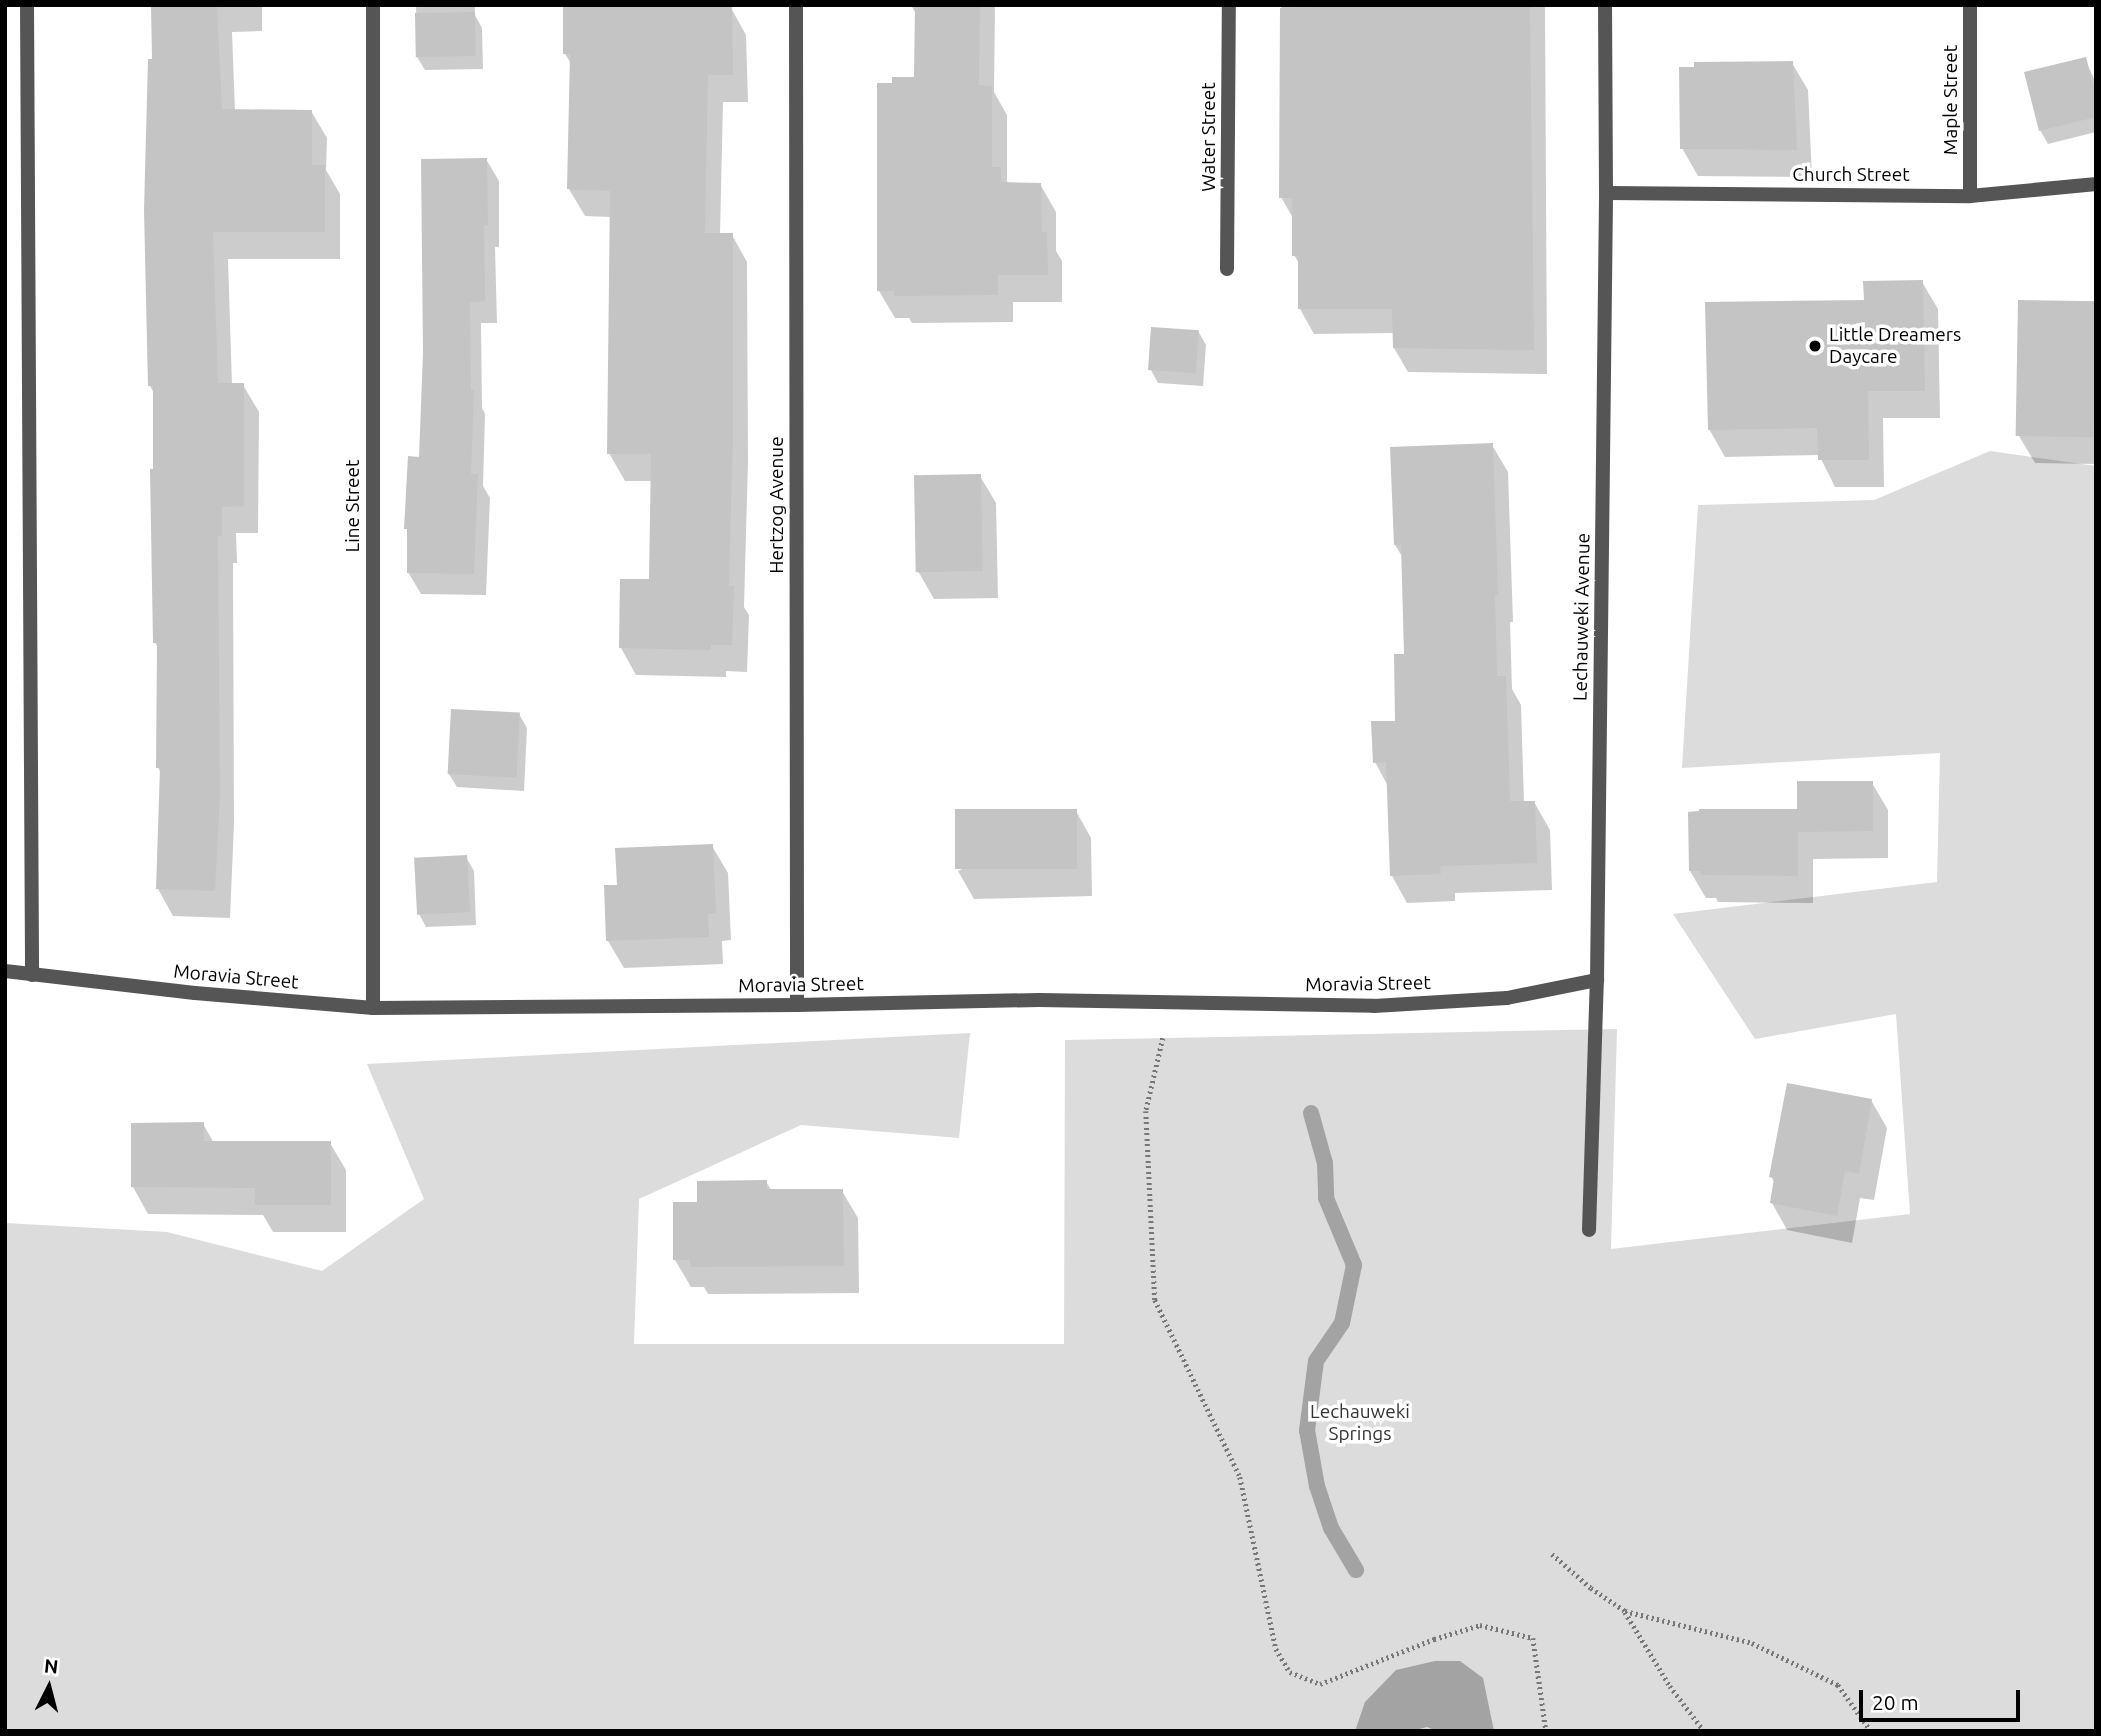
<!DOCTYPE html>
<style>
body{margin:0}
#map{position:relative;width:2101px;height:1736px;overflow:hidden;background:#fff;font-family:Ubuntu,sans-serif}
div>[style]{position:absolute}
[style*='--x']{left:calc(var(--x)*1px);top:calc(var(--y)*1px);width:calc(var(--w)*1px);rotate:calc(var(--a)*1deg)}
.green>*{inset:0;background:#dcdcdc}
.water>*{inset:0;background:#a3a3a3}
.shadow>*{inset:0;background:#0003}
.stream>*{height:16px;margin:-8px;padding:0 8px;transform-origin:8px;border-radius:8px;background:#a3a3a3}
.building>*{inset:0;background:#c4c4c4;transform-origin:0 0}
.path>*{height:4.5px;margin-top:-2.25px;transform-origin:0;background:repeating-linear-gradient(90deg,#777 0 2px,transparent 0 5.5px)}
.service>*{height:14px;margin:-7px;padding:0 7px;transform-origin:7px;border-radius:7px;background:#555}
.minor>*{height:14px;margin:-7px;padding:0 7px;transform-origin:7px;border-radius:7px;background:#555}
.dots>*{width:19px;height:19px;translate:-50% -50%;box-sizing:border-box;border:4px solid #fff;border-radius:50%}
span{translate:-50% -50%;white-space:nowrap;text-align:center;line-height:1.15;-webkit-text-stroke:7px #fff;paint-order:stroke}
.street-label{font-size:19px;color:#000}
.poi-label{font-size:19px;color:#000}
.left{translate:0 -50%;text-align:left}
.park-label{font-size:19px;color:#333}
.frame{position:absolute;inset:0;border:7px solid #000;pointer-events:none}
.north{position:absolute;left:14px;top:1652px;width:70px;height:70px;-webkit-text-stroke:5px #fff;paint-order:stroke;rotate:6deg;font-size:19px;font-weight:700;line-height:28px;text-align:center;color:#000}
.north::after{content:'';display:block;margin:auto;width:24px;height:32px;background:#000;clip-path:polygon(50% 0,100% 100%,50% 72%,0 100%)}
.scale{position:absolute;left:1859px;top:1690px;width:161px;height:32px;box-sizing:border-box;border:4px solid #000;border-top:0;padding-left:9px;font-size:21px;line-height:24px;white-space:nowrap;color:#000;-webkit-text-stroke:5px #fff;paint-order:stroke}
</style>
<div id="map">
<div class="green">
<div style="clip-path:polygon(1990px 451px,2096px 466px,2096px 1731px,5px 1731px,5px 1223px,167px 1232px,322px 1271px,424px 1199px,367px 1064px,970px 1033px,959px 1138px,801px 1125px,639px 1199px,634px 1344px,1064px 1344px,1065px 1040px,1617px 1029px,1611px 1249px,1910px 1214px,1896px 1014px,1755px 1039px,1673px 914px,1937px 882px,1940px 753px,1682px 768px,1698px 505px,1874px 500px)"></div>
</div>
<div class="water">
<div style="clip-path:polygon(1435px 1661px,1460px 1661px,1483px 1678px,1494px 1731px,1437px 1731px,1427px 1727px,1412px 1731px,1355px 1731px,1365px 1702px,1396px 1670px)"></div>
</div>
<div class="shadow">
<div style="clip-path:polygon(153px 5px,262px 5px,262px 31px,232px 32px,235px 111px,311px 111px,327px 138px,326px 170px,340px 194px,340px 259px,228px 259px,232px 385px,243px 385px,259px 412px,258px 533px,236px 533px,237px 563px,233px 563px,234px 823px,230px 918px,173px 916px,158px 889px,161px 774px,158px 767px,158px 648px,155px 642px,155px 395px,150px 386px)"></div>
<div style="clip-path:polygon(416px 5px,475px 5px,475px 15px,482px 28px,483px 69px,425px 70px,417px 57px)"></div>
<div style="clip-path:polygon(622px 5px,731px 8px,746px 35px,748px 102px,723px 102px,720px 235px,732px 235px,747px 262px,748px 462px,744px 607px,749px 615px,747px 672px,726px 671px,726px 677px,636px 675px,621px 648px,651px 581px,652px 481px,625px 481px,609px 453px,611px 217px,585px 216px,569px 189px,572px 65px,565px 54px,622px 9px)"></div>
<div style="clip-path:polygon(911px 5px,995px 5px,994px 92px,1007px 115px,1007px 181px,1009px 184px,1040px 184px,1056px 212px,1056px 251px,1062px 261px,1062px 302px,1013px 302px,1013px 322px,912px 323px,909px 318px,895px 318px,879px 291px,894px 85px,916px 79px,916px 14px)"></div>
<div style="clip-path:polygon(1281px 5px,1545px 5px,1547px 374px,1408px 372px,1394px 348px,1394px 333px,1314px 334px,1300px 309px,1300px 265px,1294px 255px,1294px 220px,1281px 197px)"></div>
<div style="clip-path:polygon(2085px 59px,2096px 83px,2096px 132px,2048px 144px,2040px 130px)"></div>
<div style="clip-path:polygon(1792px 63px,1808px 90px,1812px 177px,1698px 176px,1682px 148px)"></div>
<div style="clip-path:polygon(486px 159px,499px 181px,499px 247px,495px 247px,497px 323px,481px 323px,482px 408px,485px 414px,483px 486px,490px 498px,486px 595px,421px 594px,408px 572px,409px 533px,406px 528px)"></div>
<div style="clip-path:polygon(1922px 282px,1938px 309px,1940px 418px,1883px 418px,1884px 487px,1835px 487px,1819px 455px,1725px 457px,1709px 429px,1866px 301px)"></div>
<div style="clip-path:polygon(2096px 303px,2096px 464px,2035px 463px,2019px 436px)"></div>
<div style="clip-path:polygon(1198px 331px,1206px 345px,1203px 386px,1158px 383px,1151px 370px)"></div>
<div style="clip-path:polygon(1492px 445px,1508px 472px,1513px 622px,1510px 622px,1512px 689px,1521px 705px,1524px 803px,1534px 802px,1550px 830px,1552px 890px,1455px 893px,1455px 901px,1407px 903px,1392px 876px,1388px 786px,1375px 762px,1397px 722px,1406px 656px,1403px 558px,1395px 545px)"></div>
<div style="clip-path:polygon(980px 476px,996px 503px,998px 598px,934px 599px,918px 571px)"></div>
<div style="clip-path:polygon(519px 714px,527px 728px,524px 791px,457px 787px,449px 774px)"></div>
<div style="clip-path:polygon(1872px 783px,1888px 810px,1888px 858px,1813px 859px,1813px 903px,1718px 902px,1716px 898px,1706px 898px,1690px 871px,1798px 811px)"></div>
<div style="clip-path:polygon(1076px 811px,1091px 838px,1092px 896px,974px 899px,958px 871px)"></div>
<div style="clip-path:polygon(712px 846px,728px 873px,731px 940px,722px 941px,723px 964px,624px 968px,608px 941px,619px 886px)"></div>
<div style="clip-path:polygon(466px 857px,474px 871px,476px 925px,426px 927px,419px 914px)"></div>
<div style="clip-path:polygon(1871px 1100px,1887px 1128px,1874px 1200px,1860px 1198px,1852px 1243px,1787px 1230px,1772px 1203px,1775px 1184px,1771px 1176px)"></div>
<div style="clip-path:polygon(203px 1124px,214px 1143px,330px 1143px,346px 1170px,346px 1232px,273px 1232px,263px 1215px,148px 1214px,133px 1187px)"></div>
<div style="clip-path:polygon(766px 1182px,772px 1191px,842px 1191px,858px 1218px,859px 1293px,708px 1294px,704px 1287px,691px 1287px,675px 1260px,699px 1204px)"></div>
</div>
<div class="stream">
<div style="--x:1311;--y:1113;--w:52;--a:74.4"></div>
<div style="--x:1325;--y:1163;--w:35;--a:88"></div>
<div style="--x:1326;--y:1198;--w:73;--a:67.3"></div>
<div style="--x:1354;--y:1265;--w:59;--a:101.7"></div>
<div style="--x:1342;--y:1323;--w:46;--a:124.4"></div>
<div style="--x:1316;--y:1361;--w:70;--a:97.4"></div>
<div style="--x:1307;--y:1430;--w:57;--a:79.9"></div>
<div style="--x:1317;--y:1486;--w:44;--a:71.6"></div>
<div style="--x:1331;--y:1528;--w:49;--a:59.2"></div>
</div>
<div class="building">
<div style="clip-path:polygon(151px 5px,217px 5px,222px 109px,312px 110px,312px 165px,325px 165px,325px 232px,213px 232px,218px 383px,244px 383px,244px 506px,222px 507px,222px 536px,218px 536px,220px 794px,215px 891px,156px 889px,160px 768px,156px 768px,157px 643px,153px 643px,150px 469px,153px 469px,153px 386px,148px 386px,144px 210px,148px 59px,152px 59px)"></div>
<div style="clip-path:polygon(915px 5px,980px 5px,979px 85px,992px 86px,992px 167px,1001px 167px,1001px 182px,1041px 183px,1042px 232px,1047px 232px,1048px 275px,998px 275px,998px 295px,894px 296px,894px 291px,877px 291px,877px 83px,892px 83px,892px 77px,914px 77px)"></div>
<div style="clip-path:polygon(1384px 5px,1530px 5px,1534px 350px,1393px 348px,1392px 309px,1298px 309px,1298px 256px,1292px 256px,1292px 198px,1279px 198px,1280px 8px)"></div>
<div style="clip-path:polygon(732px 6px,733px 75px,708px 75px,705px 233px,733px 233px,733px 434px,729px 586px,734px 586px,732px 645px,711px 645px,711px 650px,619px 648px,620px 579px,649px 579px,651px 454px,607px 454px,610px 191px,567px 189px,570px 54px,563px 54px,563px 7px)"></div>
<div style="left:475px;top:12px;width:44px;height:60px;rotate:89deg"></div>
<div style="clip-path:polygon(2086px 57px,2096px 96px,2096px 117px,2039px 131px,2024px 72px)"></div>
<div style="clip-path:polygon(1793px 61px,1797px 150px,1680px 149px,1679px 67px,1694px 67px,1694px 62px)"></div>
<div style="clip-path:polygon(487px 158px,488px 225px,484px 225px,485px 301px,470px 302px,471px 390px,474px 390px,471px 474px,478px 474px,474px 574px,407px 573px,407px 529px,404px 529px,408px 456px,419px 457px,423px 353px,421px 159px)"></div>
<div style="clip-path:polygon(1923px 280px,1925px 391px,1868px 391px,1869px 460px,1818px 460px,1817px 428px,1708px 430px,1705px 302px,1864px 300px,1863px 281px)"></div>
<div style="left:2018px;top:300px;width:78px;height:136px;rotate:1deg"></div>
<div style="left:1151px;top:327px;width:48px;height:43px;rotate:4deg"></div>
<div style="clip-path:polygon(1493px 443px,1498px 595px,1495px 595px,1497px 676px,1506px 676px,1510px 801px,1535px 801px,1537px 863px,1440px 866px,1441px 874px,1390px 876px,1386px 762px,1373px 763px,1371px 721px,1395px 721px,1394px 654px,1404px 654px,1401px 545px,1394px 545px,1390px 447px)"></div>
<div style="left:981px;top:474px;width:97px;height:67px;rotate:89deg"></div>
<div style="left:451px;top:709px;width:69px;height:65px;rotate:3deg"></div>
<div style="clip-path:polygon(1797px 781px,1873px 781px,1873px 831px,1798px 832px,1798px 876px,1701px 875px,1700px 871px,1689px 871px,1688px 812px,1699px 811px,1699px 809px,1797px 809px)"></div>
<div style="left:1077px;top:809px;width:60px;height:122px;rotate:90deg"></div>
<div style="clip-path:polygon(713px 844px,716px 913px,708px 914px,709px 937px,606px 941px,604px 885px,617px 885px,615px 848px)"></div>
<div style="left:467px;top:855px;width:57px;height:53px;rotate:87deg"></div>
<div style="clip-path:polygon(1787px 1083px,1872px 1099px,1859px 1174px,1845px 1171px,1837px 1216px,1770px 1203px,1774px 1178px,1769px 1177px)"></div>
<div style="clip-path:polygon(204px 1122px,204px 1141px,331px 1141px,331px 1205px,255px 1205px,255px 1188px,131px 1187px,131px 1123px)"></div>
<div style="clip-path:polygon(767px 1180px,767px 1189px,843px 1189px,844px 1266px,690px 1267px,690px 1260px,673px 1260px,673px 1202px,697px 1202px,697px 1181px)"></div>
</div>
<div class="path">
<div style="--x:1163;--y:1038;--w:75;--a:103.1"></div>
<div style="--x:1146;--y:1111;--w:189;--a:87.3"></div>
<div style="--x:1155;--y:1300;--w:196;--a:64.3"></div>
<div style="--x:1240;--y:1477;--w:176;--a:78.2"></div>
<div style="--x:1276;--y:1649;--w:27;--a:59"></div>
<div style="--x:1290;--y:1672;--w:32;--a:22"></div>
<div style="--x:1320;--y:1684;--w:123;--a:-21.5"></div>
<div style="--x:1434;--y:1639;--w:48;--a:-16.9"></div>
<div style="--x:1480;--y:1625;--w:55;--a:13.8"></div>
<div style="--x:1533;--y:1638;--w:94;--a:82"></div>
<div style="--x:1552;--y:1554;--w:52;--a:41.1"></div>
<div style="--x:1591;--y:1588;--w:41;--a:34.1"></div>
<div style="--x:1625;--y:1611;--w:131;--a:14.1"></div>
<div style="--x:1752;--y:1643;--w:96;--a:26"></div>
<div style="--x:1838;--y:1685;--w:57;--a:54.3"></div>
<div style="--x:1625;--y:1612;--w:87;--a:58.7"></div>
<div style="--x:1670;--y:1686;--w:56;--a:52.9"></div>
</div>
<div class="service">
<div style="--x:1970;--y:196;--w:191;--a:-90"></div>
<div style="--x:1227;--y:269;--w:264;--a:-89.6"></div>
<div style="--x:373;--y:1008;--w:1003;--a:-90"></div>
</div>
<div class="minor">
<div style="--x:27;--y:5;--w:970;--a:89.7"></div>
<div style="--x:796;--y:5;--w:1000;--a:89.94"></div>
<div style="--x:1606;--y:193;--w:364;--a:0.5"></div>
<div style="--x:1970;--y:196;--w:127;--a:-5.4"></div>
<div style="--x:5;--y:971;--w:191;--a:6.6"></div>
<div style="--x:195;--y:993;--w:179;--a:4.8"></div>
<div style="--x:373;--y:1008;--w:424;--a:-0.4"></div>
<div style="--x:797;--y:1005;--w:242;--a:-1.2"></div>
<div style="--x:1039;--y:1000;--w:335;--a:1"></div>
<div style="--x:1374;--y:1006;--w:133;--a:-3.4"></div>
<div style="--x:1507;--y:998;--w:92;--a:-11.3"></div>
<div style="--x:1589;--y:1230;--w:250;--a:-88.2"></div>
<div style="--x:1597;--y:980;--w:787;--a:-89.34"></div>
<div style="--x:1606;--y:193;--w:188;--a:-90.3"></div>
</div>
<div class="dots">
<div style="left:1815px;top:346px;background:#000"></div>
</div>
<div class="street-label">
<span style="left:1951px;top:100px;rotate:-90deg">Maple Street</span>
<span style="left:1209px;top:137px;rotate:-90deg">Water Street</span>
<span style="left:1851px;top:175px">Church Street</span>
<span style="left:777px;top:505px;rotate:-90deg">Hertzog Avenue</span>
<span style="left:353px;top:506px;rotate:-90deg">Line Street</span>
<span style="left:1582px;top:617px;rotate:-89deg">Lechauweki Avenue</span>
<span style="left:236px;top:977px;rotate:5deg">Moravia Street</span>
<span style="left:1368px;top:984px;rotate:-1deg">Moravia Street</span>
<span style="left:801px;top:985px;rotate:-1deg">Moravia Street</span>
</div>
<div class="poi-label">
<span class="left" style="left:1829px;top:346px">Little Dreamers<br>Daycare</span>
</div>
<div class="park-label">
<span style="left:1360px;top:1423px">Lechauweki<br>Springs</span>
</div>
<div class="frame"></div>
<div class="north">N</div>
<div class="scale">20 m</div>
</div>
